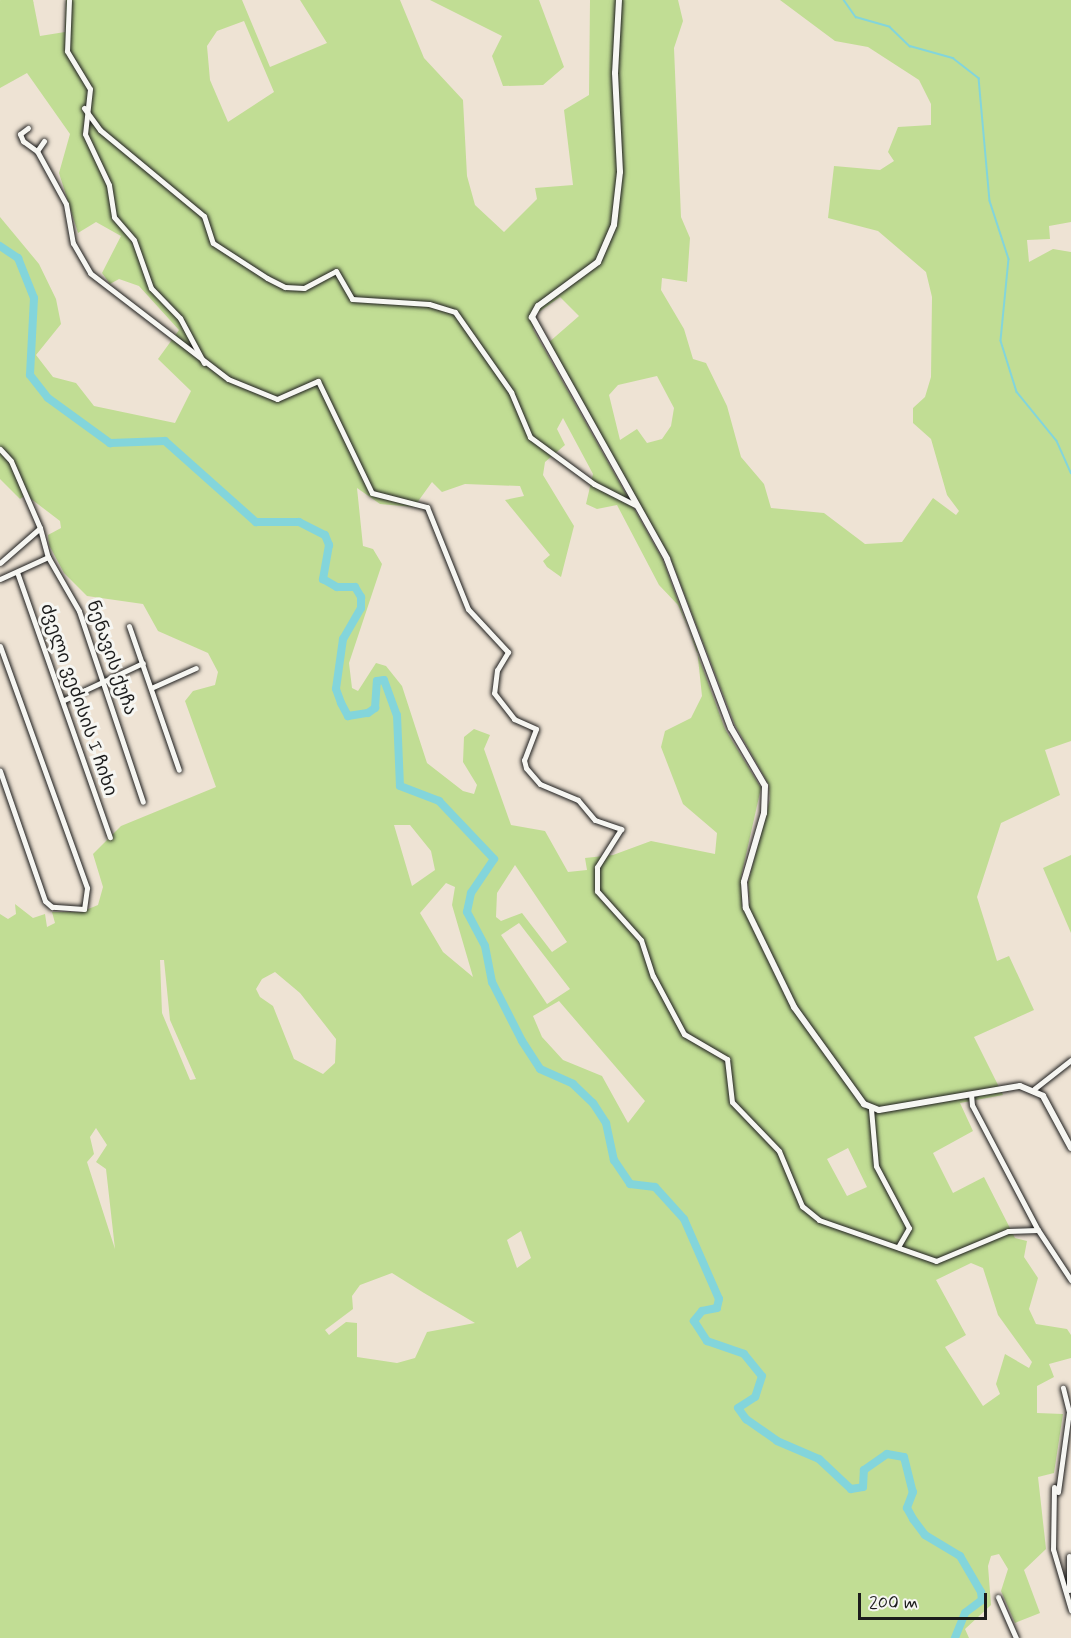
<!DOCTYPE html>
<meta charset="utf-8">
<style>
body{margin:0}
#map{position:relative;width:1071px;height:1638px;overflow:hidden;background:#eee3d4;font-family:Mynerve,"Noto Sans Georgian",sans-serif}
div>[style]{position:absolute}
[style*='--x']{left:calc(var(--x)*1px);top:calc(var(--y)*1px);width:calc(var(--w)*1px);rotate:calc(var(--a)*1deg)}
.green>*{inset:0;background:#c1dd94}
.stream>*{height:1.5px;margin:-0.75px;padding:0 0.75px;transform-origin:0.75px;border-radius:0.75px;background:#83d5db}
.river>*{height:8px;margin:-4px;padding:0 4px;transform-origin:4px;border-radius:4px;background:#83d5db}
.roads{filter:drop-shadow(0 0 2px #1c1c1c) drop-shadow(0 0 2px #1c1c1c)}
.minor>*{height:5px;margin:-2.5px;padding:0 2.5px;transform-origin:2.5px;border-radius:2.5px;background:#f6f6f2}
.tertiary>*{height:6px;margin:-3px;padding:0 3px;transform-origin:3px;border-radius:3px;background:#f6f6f2}
span{translate:-50% -50%;white-space:nowrap;text-align:center;line-height:1.15;-webkit-text-stroke:6px #f6f6f2;paint-order:stroke}
.street-label{font-size:18px;color:#1c1c1c}
.scale{position:absolute;left:858px;top:1593px;width:129px;height:27px;box-sizing:border-box;border:3px solid #1c1c1c;border-top:0;padding-left:8px;font-size:18px;line-height:21px;white-space:nowrap;color:#1c1c1c;-webkit-text-stroke:4px #f6f6f2;paint-order:stroke}
</style>
<div id="map">
<div class="green">
<div style="clip-path:polygon(evenodd,0 0,33px 0,40px 36px,65px 32px,66px 0,242px 0,270px 67px,327px 43px,300px 0,400px 0,424px 58px,463px 100px,467px 176px,475px 205px,504px 232px,537px 199px,535px 188px,573px 185px,564px 110px,589px 95px,590px 0,678px 0,683px 21px,674px 48px,681px 217px,690px 238px,687px 282px,662px 278px,661px 290px,684px 329px,693px 359px,706px 363px,727px 406px,741px 457px,764px 484px,771px 508px,824px 513px,865px 544px,902px 542px,933px 498px,956px 515px,959px 511px,947px 495px,931px 439px,913px 423px,913px 408px,925px 397px,931px 377px,932px 297px,926px 272px,878px 231px,828px 218px,834px 166px,880px 170px,894px 161px,888px 152px,898px 127px,931px 125px,931px 104px,919px 80px,868px 47px,835px 41px,780px 0,1071px 0,1071px 222px,1049px 226px,1050px 239px,1027px 240px,1029px 262px,1053px 249px,1071px 252px,1071px 741px,1045px 750px,1060px 795px,1001px 823px,977px 897px,997px 961px,1009px 956px,1034px 1010px,974px 1037px,1003px 1095px,960px 1103px,973px 1131px,933px 1153px,953px 1193px,984px 1177px,1015px 1238px,1027px 1241px,1024px 1257px,1038px 1278px,1029px 1309px,1036px 1324px,1067px 1329px,1071px 1335px,1071px 1358px,1049px 1364px,1054px 1377px,1037px 1386px,1037px 1413px,1063px 1414px,1054px 1473px,1038px 1477px,1046px 1549px,1024px 1570px,1040px 1613px,1015px 1623px,1001px 1591px,1008px 1569px,999px 1554px,991px 1556px,988px 1566px,991px 1605px,965px 1629px,969px 1638px,0 1638px,0 914px,8px 919px,16px 914px,15px 904px,33px 918px,45px 914px,47px 927px,55px 923px,52px 912px,81px 912px,98px 905px,103px 887px,93px 854px,121px 826px,216px 787px,185px 701px,193px 691px,215px 685px,218px 672px,208px 653px,158px 631px,143px 604px,87px 596px,64px 573px,49px 545px,48px 535px,61px 528px,60px 521px,26px 495px,20px 499px,0 479px,0 217px,39px 264px,56px 299px,61px 324px,36px 355px,53px 377px,76px 383px,94px 406px,175px 423px,191px 391px,158px 359px,179px 330px,139px 286px,119px 279px,110px 284px,102px 273px,121px 236px,96px 222px,78px 233px,59px 173px,70px 134px,27px 73px,0 88px,0 0,244px 21px,274px 92px,228px 122px,210px 80px,207px 46px,217px 31px,244px 21px,0 0,560px 297px,579px 316px,548px 343px,670px 557px,735px 725px,769px 785px,770px 799px,748px 883px,750px 903px,742px 907px,741px 877px,761px 788px,725px 729px,663px 560px,533px 329px,536px 314px,560px 297px,0 0,657px 376px,674px 408px,671px 426px,662px 439px,647px 443px,637px 429px,620px 440px,609px 395px,618px 385px,657px 376px,0 0,563px 418px,593px 474px,586px 504px,597px 509px,617px 505px,659px 585px,678px 605px,697px 649px,702px 696px,691px 718px,665px 731px,661px 747px,683px 804px,717px 833px,715px 854px,651px 841px,613px 855px,585px 858px,587px 870px,568px 872px,545px 831px,511px 825px,484px 749px,490px 735px,474px 729px,464px 737px,463px 762px,477px 785px,474px 794px,463px 791px,427px 763px,402px 686px,386px 666px,376px 663px,358px 691px,352px 688px,349px 663px,382px 564px,373px 549px,363px 546px,357px 488px,380px 504px,414px 507px,432px 482px,442px 492px,465px 484px,520px 486px,524px 496px,505px 500px,550px 555px,543px 561px,547px 567px,561px 577px,574px 526px,543px 475px,545px 462px,565px 445px,557px 429px,563px 418px,0 0,394px 825px,410px 825px,431px 851px,435px 870px,412px 886px,394px 825px,0 0,515px 865px,567px 942px,552px 952px,522px 913px,501px 921px,496px 917px,497px 893px,515px 865px,0 0,446px 883px,455px 887px,452px 905px,473px 977px,443px 952px,420px 913px,446px 883px,0 0,519px 923px,570px 989px,547px 1004px,501px 935px,519px 923px,0 0,160px 960px,164px 960px,170px 1020px,196px 1079px,190px 1080px,162px 1013px,160px 960px,0 0,275px 972px,300px 993px,336px 1039px,335px 1063px,323px 1074px,294px 1059px,273px 1006px,260px 997px,256px 989px,262px 979px,275px 972px,0 0,559px 1001px,645px 1101px,628px 1123px,602px 1076px,563px 1060px,542px 1037px,533px 1016px,559px 1001px,0 0,96px 1128px,107px 1145px,96px 1162px,106px 1169px,115px 1249px,87px 1162px,94px 1154px,90px 1137px,96px 1128px,0 0,848px 1148px,867px 1187px,847px 1196px,827px 1159px,848px 1148px,0 0,521px 1231px,531px 1258px,517px 1268px,507px 1240px,521px 1231px,0 0,971px 1263px,983px 1268px,998px 1315px,1032px 1362px,1029px 1368px,1005px 1354px,996px 1384px,1000px 1394px,983px 1406px,945px 1347px,966px 1335px,936px 1280px,971px 1263px,0 0,392px 1273px,424px 1293px,475px 1323px,427px 1332px,415px 1358px,397px 1363px,357px 1357px,357px 1323px,346px 1322px,329px 1335px,325px 1330px,353px 1309px,352px 1296px,360px 1285px,392px 1273px)"></div>
<div style="clip-path:polygon(430px 0,539px 0,564px 67px,543px 85px,503px 86px,492px 56px,502px 36px)"></div>
<div style="clip-path:polygon(1071px 855px,1071px 933px,1043px 868px)"></div>
</div>
<div class="stream">
<div style="--x:844;--y:0;--w:21;--a:55"></div>
<div style="--x:856;--y:17;--w:35;--a:16"></div>
<div style="--x:890;--y:27;--w:28;--a:44"></div>
<div style="--x:910;--y:46;--w:45;--a:15.6"></div>
<div style="--x:953;--y:58;--w:33;--a:38"></div>
<div style="--x:979;--y:78;--w:123;--a:84.9"></div>
<div style="--x:990;--y:201;--w:61;--a:71.9"></div>
<div style="--x:1009;--y:259;--w:82;--a:95.6"></div>
<div style="--x:1001;--y:341;--w:53;--a:72.6"></div>
<div style="--x:1017;--y:392;--w:63;--a:50.8"></div>
<div style="--x:1057;--y:441;--w:35;--a:66"></div>
</div>
<div class="river">
<div style="--x:0;--y:246;--w:22;--a:34"></div>
<div style="--x:18;--y:258;--w:43;--a:68.2"></div>
<div style="--x:34;--y:298;--w:77;--a:93"></div>
<div style="--x:30;--y:375;--w:29;--a:52"></div>
<div style="--x:48;--y:398;--w:77;--a:36"></div>
<div style="--x:110;--y:443;--w:55;--a:-2.1"></div>
<div style="--x:165;--y:441;--w:122;--a:41.7"></div>
<div style="--x:256;--y:522;--w:43;--a:0"></div>
<div style="--x:299;--y:522;--w:29;--a:27"></div>
<div style="--x:325;--y:535;--w:11;--a:68"></div>
<div style="--x:329;--y:545;--w:35;--a:100"></div>
<div style="--x:323;--y:579;--w:16;--a:30"></div>
<div style="--x:337;--y:587;--w:18;--a:0"></div>
<div style="--x:355;--y:587;--w:12;--a:59"></div>
<div style="--x:361;--y:597;--w:11;--a:90"></div>
<div style="--x:361;--y:608;--w:36;--a:120"></div>
<div style="--x:343;--y:639;--w:50;--a:98"></div>
<div style="--x:336;--y:689;--w:15;--a:70"></div>
<div style="--x:341;--y:703;--w:15;--a:62"></div>
<div style="--x:348;--y:716;--w:20;--a:-9"></div>
<div style="--x:368;--y:713;--w:9;--a:-36"></div>
<div style="--x:375;--y:708;--w:27;--a:-86"></div>
<div style="--x:377;--y:681;--w:7;--a:-8"></div>
<div style="--x:384;--y:680;--w:37;--a:70"></div>
<div style="--x:397;--y:715;--w:71;--a:87.6"></div>
<div style="--x:400;--y:786;--w:42;--a:21"></div>
<div style="--x:439;--y:801;--w:80;--a:46.5"></div>
<div style="--x:494;--y:859;--w:41;--a:124.1"></div>
<div style="--x:471;--y:893;--w:19;--a:102"></div>
<div style="--x:467;--y:912;--w:38;--a:62"></div>
<div style="--x:485;--y:946;--w:37;--a:79"></div>
<div style="--x:492;--y:982;--w:66;--a:63"></div>
<div style="--x:522;--y:1041;--w:33;--a:57"></div>
<div style="--x:540;--y:1069;--w:36;--a:24"></div>
<div style="--x:573;--y:1084;--w:28;--a:44"></div>
<div style="--x:593;--y:1103;--w:24;--a:57"></div>
<div style="--x:606;--y:1123;--w:38;--a:78"></div>
<div style="--x:614;--y:1160;--w:29;--a:56"></div>
<div style="--x:630;--y:1184;--w:25;--a:7"></div>
<div style="--x:655;--y:1187;--w:43;--a:47.8"></div>
<div style="--x:684;--y:1219;--w:87;--a:66.4"></div>
<div style="--x:719;--y:1299;--w:9;--a:103"></div>
<div style="--x:717;--y:1308;--w:15;--a:169"></div>
<div style="--x:702;--y:1311;--w:13;--a:129"></div>
<div style="--x:694;--y:1321;--w:24;--a:57"></div>
<div style="--x:707;--y:1341;--w:39;--a:19"></div>
<div style="--x:744;--y:1354;--w:28;--a:51"></div>
<div style="--x:762;--y:1376;--w:22;--a:108"></div>
<div style="--x:755;--y:1397;--w:20;--a:147"></div>
<div style="--x:738;--y:1408;--w:14;--a:54"></div>
<div style="--x:746;--y:1419;--w:38;--a:35"></div>
<div style="--x:777;--y:1441;--w:46;--a:23.2"></div>
<div style="--x:819;--y:1459;--w:44;--a:43.2"></div>
<div style="--x:851;--y:1489;--w:12;--a:-9"></div>
<div style="--x:863;--y:1487;--w:17;--a:-87"></div>
<div style="--x:864;--y:1470;--w:28;--a:-35"></div>
<div style="--x:887;--y:1454;--w:17;--a:10"></div>
<div style="--x:904;--y:1457;--w:36;--a:76"></div>
<div style="--x:913;--y:1492;--w:17;--a:111"></div>
<div style="--x:907;--y:1508;--w:13;--a:61"></div>
<div style="--x:913;--y:1519;--w:20;--a:53"></div>
<div style="--x:925;--y:1535;--w:41;--a:31"></div>
<div style="--x:960;--y:1556;--w:42;--a:59.7"></div>
<div style="--x:981;--y:1592;--w:8;--a:83"></div>
<div style="--x:982;--y:1600;--w:21;--a:143"></div>
<div style="--x:965;--y:1613;--w:27;--a:112"></div>
</div>
<div class="roads">
<div class="minor">
<div style="--x:69;--y:0;--w:51;--a:92.2"></div>
<div style="--x:67;--y:51;--w:44;--a:58.8"></div>
<div style="--x:90;--y:89;--w:45;--a:96.3"></div>
<div style="--x:85;--y:134;--w:56;--a:64.8"></div>
<div style="--x:109;--y:185;--w:32;--a:81"></div>
<div style="--x:114;--y:217;--w:30;--a:49"></div>
<div style="--x:134;--y:240;--w:51;--a:70.5"></div>
<div style="--x:151;--y:288;--w:42;--a:46"></div>
<div style="--x:180;--y:318;--w:51;--a:61.9"></div>
<div style="--x:84;--y:108;--w:27;--a:54"></div>
<div style="--x:100;--y:130;--w:135;--a:39.6"></div>
<div style="--x:204;--y:216;--w:28;--a:72"></div>
<div style="--x:213;--y:243;--w:64;--a:32.9"></div>
<div style="--x:267;--y:278;--w:20;--a:27"></div>
<div style="--x:285;--y:287;--w:19;--a:3"></div>
<div style="--x:304;--y:288;--w:36;--a:-28"></div>
<div style="--x:336;--y:271;--w:32;--a:60"></div>
<div style="--x:352;--y:299;--w:77;--a:3.7"></div>
<div style="--x:429;--y:304;--w:27;--a:17"></div>
<div style="--x:455;--y:312;--w:98;--a:55"></div>
<div style="--x:511;--y:392;--w:49;--a:67.1"></div>
<div style="--x:530;--y:437;--w:79;--a:36.3"></div>
<div style="--x:594;--y:484;--w:48;--a:27.1"></div>
<div style="--x:28;--y:128;--w:10;--a:143"></div>
<div style="--x:20;--y:134;--w:8;--a:67"></div>
<div style="--x:23;--y:141;--w:17;--a:36"></div>
<div style="--x:44;--y:141;--w:12;--a:125"></div>
<div style="--x:37;--y:151;--w:60;--a:61.3"></div>
<div style="--x:66;--y:204;--w:40;--a:80"></div>
<div style="--x:73;--y:243;--w:34;--a:60"></div>
<div style="--x:90;--y:273;--w:174;--a:37.5"></div>
<div style="--x:228;--y:379;--w:53;--a:22.2"></div>
<div style="--x:277;--y:399;--w:45;--a:-23.7"></div>
<div style="--x:318;--y:381;--w:124;--a:64.3"></div>
<div style="--x:372;--y:493;--w:57;--a:14.3"></div>
<div style="--x:427;--y:507;--w:110;--a:68.1"></div>
<div style="--x:468;--y:609;--w:59;--a:47.1"></div>
<div style="--x:508;--y:652;--w:21;--a:121"></div>
<div style="--x:497;--y:670;--w:23;--a:97"></div>
<div style="--x:494;--y:693;--w:33;--a:52"></div>
<div style="--x:514;--y:719;--w:24;--a:24"></div>
<div style="--x:536;--y:729;--w:33;--a:111"></div>
<div style="--x:524;--y:760;--w:8;--a:76"></div>
<div style="--x:526;--y:768;--w:21;--a:49"></div>
<div style="--x:540;--y:784;--w:41;--a:22.8"></div>
<div style="--x:578;--y:800;--w:26;--a:50"></div>
<div style="--x:595;--y:820;--w:28;--a:19"></div>
<div style="--x:621;--y:829;--w:45;--a:122.3"></div>
<div style="--x:597;--y:867;--w:24;--a:90"></div>
<div style="--x:597;--y:891;--w:66;--a:48.1"></div>
<div style="--x:641;--y:940;--w:38;--a:72"></div>
<div style="--x:653;--y:976;--w:66;--a:61.9"></div>
<div style="--x:684;--y:1034;--w:50;--a:30.2"></div>
<div style="--x:727;--y:1059;--w:43;--a:83.4"></div>
<div style="--x:732;--y:1102;--w:68;--a:46.2"></div>
<div style="--x:779;--y:1151;--w:60;--a:67.3"></div>
<div style="--x:802;--y:1206;--w:22;--a:39"></div>
<div style="--x:819;--y:1220;--w:124;--a:19.3"></div>
<div style="--x:936;--y:1261;--w:78;--a:-22.6"></div>
<div style="--x:1008;--y:1231;--w:30;--a:-2"></div>
<div style="--x:1038;--y:1230;--w:60;--a:56.6"></div>
<div style="--x:0;--y:449;--w:16;--a:47"></div>
<div style="--x:11;--y:461;--w:73;--a:66.6"></div>
<div style="--x:40;--y:528;--w:53;--a:138.8"></div>
<div style="--x:40;--y:528;--w:30;--a:75"></div>
<div style="--x:48;--y:557;--w:62;--a:60.1"></div>
<div style="--x:79;--y:611;--w:201;--a:71.5"></div>
<div style="--x:17;--y:572;--w:281;--a:70.7"></div>
<div style="--x:0;--y:579;--w:53;--a:-24.6"></div>
<div style="--x:129;--y:626;--w:152;--a:70.9"></div>
<div style="--x:0;--y:646;--w:257;--a:70.2"></div>
<div style="--x:87;--y:888;--w:21;--a:98"></div>
<div style="--x:84;--y:909;--w:32;--a:-176"></div>
<div style="--x:52;--y:907;--w:9;--a:-139"></div>
<div style="--x:45;--y:901;--w:138;--a:-109.1"></div>
<div style="--x:151;--y:688;--w:49;--a:-24"></div>
<div style="--x:64;--y:700;--w:87;--a:-25.1"></div>
<div style="--x:1034;--y:1089;--w:47;--a:-38.1"></div>
<div style="--x:971;--y:1094;--w:11;--a:85"></div>
<div style="--x:972;--y:1105;--w:141;--a:62.2"></div>
<div style="--x:871;--y:1109;--w:57;--a:85"></div>
<div style="--x:876;--y:1166;--w:70;--a:62"></div>
<div style="--x:909;--y:1228;--w:22;--a:120"></div>
<div style="--x:1054;--y:1487;--w:62;--a:90.9"></div>
<div style="--x:1053;--y:1549;--w:64;--a:73.6"></div>
<div style="--x:1058;--y:1492;--w:81;--a:-82.2"></div>
<div style="--x:1069;--y:1412;--w:25;--a:-104"></div>
<div style="--x:1069;--y:1590;--w:34;--a:-90"></div>
<div style="--x:998;--y:1597;--w:45;--a:66.3"></div>
</div>
<div class="tertiary">
<div style="--x:619;--y:0;--w:73;--a:93.1"></div>
<div style="--x:615;--y:73;--w:99;--a:87.1"></div>
<div style="--x:620;--y:172;--w:53;--a:96.5"></div>
<div style="--x:614;--y:225;--w:40;--a:113.4"></div>
<div style="--x:598;--y:262;--w:74;--a:143.7"></div>
<div style="--x:538;--y:306;--w:13;--a:119"></div>
<div style="--x:532;--y:317;--w:277;--a:60.8"></div>
<div style="--x:667;--y:559;--w:181;--a:69.3"></div>
<div style="--x:731;--y:728;--w:67;--a:59.6"></div>
<div style="--x:765;--y:786;--w:27;--a:92"></div>
<div style="--x:764;--y:813;--w:72;--a:106.2"></div>
<div style="--x:744;--y:882;--w:26;--a:86"></div>
<div style="--x:746;--y:908;--w:110;--a:64.1"></div>
<div style="--x:794;--y:1007;--w:120;--a:54.2"></div>
<div style="--x:864;--y:1104;--w:16;--a:22"></div>
<div style="--x:879;--y:1110;--w:143;--a:-9.7"></div>
<div style="--x:1020;--y:1086;--w:25;--a:23"></div>
<div style="--x:1043;--y:1096;--w:59;--a:61.7"></div>
</div>
</div>
<div class="street-label">
<span style="left:111px;top:658px;rotate:71deg">ნენავის ქუჩა</span>
<span style="left:78px;top:700px;rotate:71deg">ძველი ვეძისის I ჩიხი</span>
</div>
<div class="scale">200 m</div>
</div>
